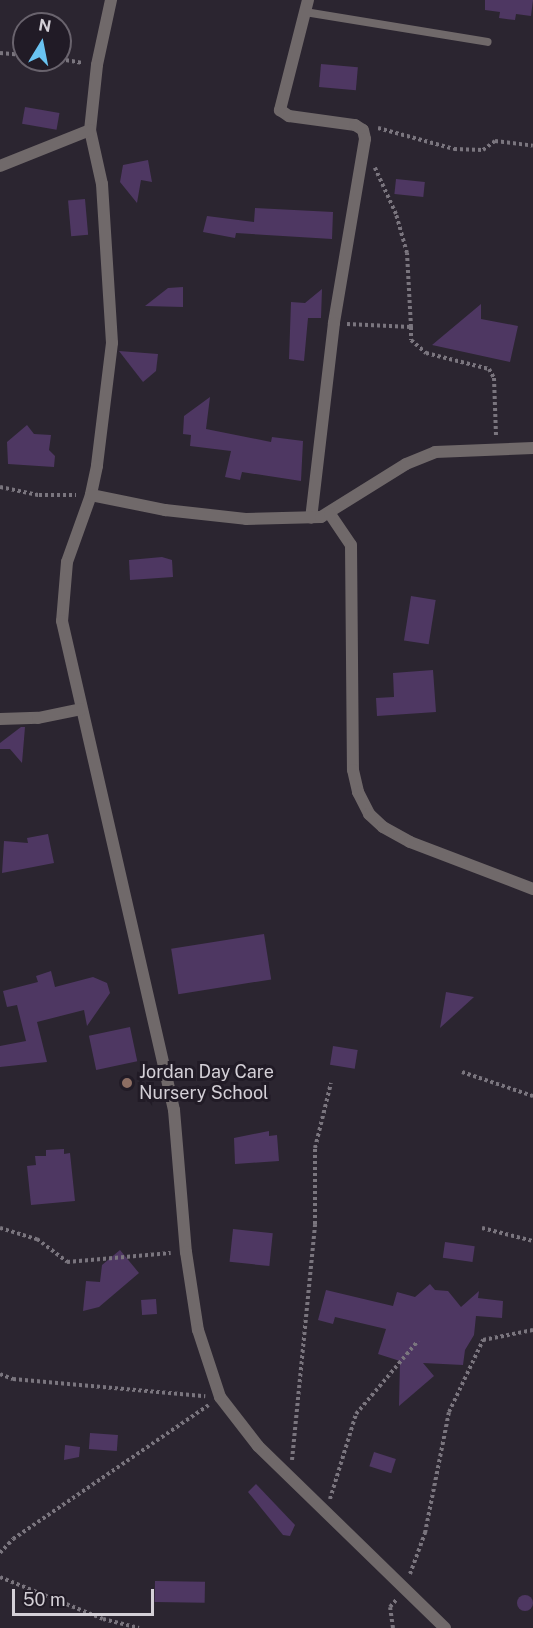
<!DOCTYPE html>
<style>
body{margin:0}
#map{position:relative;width:533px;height:1628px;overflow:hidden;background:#2b2530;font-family:"Public Sans",sans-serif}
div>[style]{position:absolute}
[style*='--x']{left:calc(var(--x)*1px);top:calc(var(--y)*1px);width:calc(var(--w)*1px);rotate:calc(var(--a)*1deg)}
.building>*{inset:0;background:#4e3762;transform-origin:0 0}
.round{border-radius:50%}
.path>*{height:4px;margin-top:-2px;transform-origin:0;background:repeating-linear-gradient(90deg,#7a757e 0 3px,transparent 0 6px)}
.lane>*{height:8px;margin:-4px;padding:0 4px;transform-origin:4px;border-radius:4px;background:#70696a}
.street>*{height:12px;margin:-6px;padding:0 6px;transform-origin:6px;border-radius:6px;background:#70696a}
.dots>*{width:16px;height:16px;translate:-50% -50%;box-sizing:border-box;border:3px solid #211b26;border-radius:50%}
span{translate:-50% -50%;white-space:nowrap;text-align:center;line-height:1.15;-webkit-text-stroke:6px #211b26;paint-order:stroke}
.poi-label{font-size:18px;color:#d4d0d7}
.left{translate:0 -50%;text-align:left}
.north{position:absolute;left:12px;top:12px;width:60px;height:60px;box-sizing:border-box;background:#211b26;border:2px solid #69636d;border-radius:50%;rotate:10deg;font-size:16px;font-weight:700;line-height:24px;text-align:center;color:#d4d0d7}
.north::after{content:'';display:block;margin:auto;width:21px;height:27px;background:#69c3f1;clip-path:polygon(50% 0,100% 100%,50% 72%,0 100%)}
.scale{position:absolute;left:12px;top:1589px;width:142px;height:27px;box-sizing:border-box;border:3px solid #d4d0d7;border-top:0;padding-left:8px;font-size:18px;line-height:21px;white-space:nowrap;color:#d4d0d7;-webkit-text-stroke:4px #211b26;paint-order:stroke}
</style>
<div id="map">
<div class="building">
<div style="clip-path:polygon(485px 0,533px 0,531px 16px,516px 14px,515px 20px,499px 18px,500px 12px,485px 10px)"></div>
<div style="left:321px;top:64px;width:37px;height:23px;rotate:5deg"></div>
<div style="left:25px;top:107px;width:35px;height:17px;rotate:10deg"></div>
<div style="clip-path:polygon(148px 160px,152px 182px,141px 180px,137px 203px,120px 182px,123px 165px)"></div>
<div style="left:396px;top:179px;width:29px;height:15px;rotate:6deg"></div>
<div style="left:85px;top:199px;width:36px;height:17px;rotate:85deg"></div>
<div style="clip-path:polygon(255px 208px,333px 212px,332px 239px,236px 233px,235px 238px,203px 232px,207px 216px,254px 222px)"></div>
<div style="clip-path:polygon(183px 287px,183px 307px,145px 306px,168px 288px)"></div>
<div style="clip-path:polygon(322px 289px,321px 318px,308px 318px,304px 361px,289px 359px,291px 302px,305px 303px)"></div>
<div style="clip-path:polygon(481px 304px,481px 319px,518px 326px,510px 362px,432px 345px)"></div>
<div style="clip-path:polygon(119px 351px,158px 354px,156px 371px,143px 382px)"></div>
<div style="clip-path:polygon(210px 397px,206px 429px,271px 442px,272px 437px,303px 441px,301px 481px,242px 472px,240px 480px,225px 477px,231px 451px,190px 446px,191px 435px,183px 434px,184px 416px)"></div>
<div style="clip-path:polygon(27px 425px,34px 434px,51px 435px,49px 450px,55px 456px,54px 467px,8px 464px,7px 442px)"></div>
<div style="clip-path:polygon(162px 557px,172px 560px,173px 577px,130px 580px,129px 560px)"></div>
<div style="left:411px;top:596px;width:25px;height:45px;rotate:9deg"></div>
<div style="clip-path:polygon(433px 670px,436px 712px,377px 716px,376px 698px,394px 697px,393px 673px)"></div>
<div style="clip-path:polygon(21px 727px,25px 727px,22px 763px,10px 749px,0 749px,0 743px)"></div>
<div style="clip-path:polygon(48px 834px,54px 863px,2px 873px,4px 841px,28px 843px,27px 838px)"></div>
<div style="left:264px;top:934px;width:46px;height:94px;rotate:81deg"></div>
<div style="clip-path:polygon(51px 971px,55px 987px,93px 977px,107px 983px,110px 993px,87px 1026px,84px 1010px,37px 1022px,47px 1062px,0 1067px,0 1046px,26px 1041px,17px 1005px,7px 1007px,3px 991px,38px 982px,36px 976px)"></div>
<div style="clip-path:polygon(446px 992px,474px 997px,440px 1028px)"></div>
<div style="left:130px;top:1027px;width:35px;height:42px;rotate:78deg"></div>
<div style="left:333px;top:1046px;width:25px;height:19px;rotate:9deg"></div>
<div style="clip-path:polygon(269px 1131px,269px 1136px,277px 1135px,279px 1161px,235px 1164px,234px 1138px)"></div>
<div style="clip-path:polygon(64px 1149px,64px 1154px,70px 1153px,75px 1201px,31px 1205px,27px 1166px,36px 1165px,35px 1156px,46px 1156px,46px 1150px)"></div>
<div style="left:233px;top:1229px;width:40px;height:33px;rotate:6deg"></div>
<div style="left:445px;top:1242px;width:30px;height:16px;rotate:8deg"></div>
<div style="clip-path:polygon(120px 1250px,139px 1273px,99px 1307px,83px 1311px,86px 1281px,100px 1282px,102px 1265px)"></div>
<div style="clip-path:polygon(430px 1284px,435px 1290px,448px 1291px,461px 1307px,479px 1291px,478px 1298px,503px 1301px,502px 1318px,476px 1316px,474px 1335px,465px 1350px,463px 1365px,423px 1363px,434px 1376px,399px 1406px,400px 1361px,378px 1354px,386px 1329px,335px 1317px,333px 1324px,318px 1320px,326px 1290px,393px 1306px,397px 1292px,415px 1297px)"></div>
<div style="left:156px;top:1299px;width:15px;height:15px;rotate:86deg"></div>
<div style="left:90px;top:1433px;width:28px;height:16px;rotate:4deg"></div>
<div style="clip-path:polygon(65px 1445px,80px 1447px,79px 1457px,64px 1460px)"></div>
<div style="left:374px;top:1452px;width:23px;height:15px;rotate:18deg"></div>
<div style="clip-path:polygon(256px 1484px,295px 1525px,290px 1536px,283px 1535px,248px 1492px)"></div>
<div style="left:155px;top:1581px;width:50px;height:21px;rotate:1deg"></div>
<div class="round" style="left:517px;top:1595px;width:16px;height:16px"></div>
</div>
<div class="path">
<div style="--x:0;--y:53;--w:24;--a:5"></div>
<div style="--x:60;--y:59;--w:23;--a:10"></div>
<div style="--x:378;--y:128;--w:79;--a:15.4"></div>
<div style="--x:454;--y:149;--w:29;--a:2"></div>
<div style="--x:483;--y:150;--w:15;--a:-37"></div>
<div style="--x:495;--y:141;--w:38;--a:7"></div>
<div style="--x:347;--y:324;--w:64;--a:2.7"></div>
<div style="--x:411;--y:327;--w:74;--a:-93.1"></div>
<div style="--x:407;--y:253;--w:41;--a:-105.8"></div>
<div style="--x:396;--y:214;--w:51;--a:-114.5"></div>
<div style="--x:411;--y:327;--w:13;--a:90"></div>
<div style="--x:411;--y:340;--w:20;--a:41"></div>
<div style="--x:426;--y:353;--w:65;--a:14.3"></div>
<div style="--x:489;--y:369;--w:10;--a:61"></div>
<div style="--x:494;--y:378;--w:57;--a:88"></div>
<div style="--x:0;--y:487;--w:40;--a:12"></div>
<div style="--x:39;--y:495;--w:37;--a:0"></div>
<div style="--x:462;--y:1072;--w:75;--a:18.7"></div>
<div style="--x:0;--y:1228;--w:39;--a:17"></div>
<div style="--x:37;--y:1239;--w:38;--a:37"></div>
<div style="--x:67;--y:1262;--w:104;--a:-4.9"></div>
<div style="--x:482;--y:1228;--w:53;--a:14.3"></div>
<div style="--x:0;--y:1374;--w:14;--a:21"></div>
<div style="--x:13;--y:1379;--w:193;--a:5.1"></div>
<div style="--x:292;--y:1460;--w:237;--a:-84.4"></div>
<div style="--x:315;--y:1224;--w:76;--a:-90"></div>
<div style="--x:315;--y:1148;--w:67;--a:-76.2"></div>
<div style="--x:330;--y:1499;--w:89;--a:-73"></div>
<div style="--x:356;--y:1414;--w:96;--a:-49.7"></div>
<div style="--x:0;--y:1553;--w:19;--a:-47"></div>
<div style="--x:13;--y:1539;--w:237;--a:-34.4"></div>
<div style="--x:410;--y:1574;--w:44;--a:-69.9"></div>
<div style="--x:425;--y:1533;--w:123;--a:-78.8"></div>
<div style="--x:449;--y:1412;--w:80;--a:-64.7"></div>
<div style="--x:483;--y:1340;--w:51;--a:-11.3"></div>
<div style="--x:0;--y:1577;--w:111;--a:22.2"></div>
<div style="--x:103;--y:1619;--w:37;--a:14"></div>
<div style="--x:393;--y:1628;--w:21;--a:-98"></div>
<div style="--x:390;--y:1607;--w:11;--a:-49"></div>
</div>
<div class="lane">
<div style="--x:305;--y:12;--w:185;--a:9.3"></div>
</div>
<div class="street">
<div style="--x:111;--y:0;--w:66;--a:102.2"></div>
<div style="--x:97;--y:65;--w:65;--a:96.1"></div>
<div style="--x:90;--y:130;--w:55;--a:77.5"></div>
<div style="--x:102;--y:184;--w:159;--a:86.4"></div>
<div style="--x:112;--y:343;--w:124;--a:97"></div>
<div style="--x:97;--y:466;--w:30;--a:102"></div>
<div style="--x:91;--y:495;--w:71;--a:109.7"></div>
<div style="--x:67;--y:562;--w:59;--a:94.8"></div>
<div style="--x:62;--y:621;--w:502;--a:77.1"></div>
<div style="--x:174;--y:1110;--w:143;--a:85.2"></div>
<div style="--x:186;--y:1252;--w:79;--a:81.3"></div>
<div style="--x:198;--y:1330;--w:71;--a:71.8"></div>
<div style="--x:220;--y:1397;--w:62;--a:52.2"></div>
<div style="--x:258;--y:1446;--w:261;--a:44.2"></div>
<div style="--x:308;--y:0;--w:114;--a:104.3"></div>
<div style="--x:280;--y:110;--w:11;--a:34"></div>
<div style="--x:289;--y:116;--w:67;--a:7.8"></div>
<div style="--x:355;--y:125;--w:9;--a:32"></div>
<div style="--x:363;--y:130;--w:9;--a:77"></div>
<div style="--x:365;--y:139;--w:187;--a:99.6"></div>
<div style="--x:334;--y:323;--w:196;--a:96.7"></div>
<div style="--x:0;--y:166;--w:97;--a:-21.8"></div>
<div style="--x:91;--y:495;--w:76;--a:11.5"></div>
<div style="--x:165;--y:510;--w:81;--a:6.3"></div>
<div style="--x:246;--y:519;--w:75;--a:-1.5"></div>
<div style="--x:321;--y:517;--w:100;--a:-31.9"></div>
<div style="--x:406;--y:464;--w:31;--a:-22"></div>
<div style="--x:435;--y:452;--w:98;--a:-2.3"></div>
<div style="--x:330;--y:514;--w:37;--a:56"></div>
<div style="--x:351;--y:545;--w:225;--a:89.5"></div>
<div style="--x:353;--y:770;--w:23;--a:77"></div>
<div style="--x:358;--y:792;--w:25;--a:63"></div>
<div style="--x:369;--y:814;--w:19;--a:43"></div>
<div style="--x:383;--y:827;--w:31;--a:29"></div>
<div style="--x:410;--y:842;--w:132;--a:20.9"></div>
<div style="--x:0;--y:719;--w:38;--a:-2"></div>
<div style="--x:38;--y:718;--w:44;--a:-11.8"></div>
</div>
<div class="dots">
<div style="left:127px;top:1083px;background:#8d6e63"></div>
</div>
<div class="poi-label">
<span class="left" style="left:139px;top:1083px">Jordan Day Care<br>Nursery School</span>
</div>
<div class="north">N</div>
<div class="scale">50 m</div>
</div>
